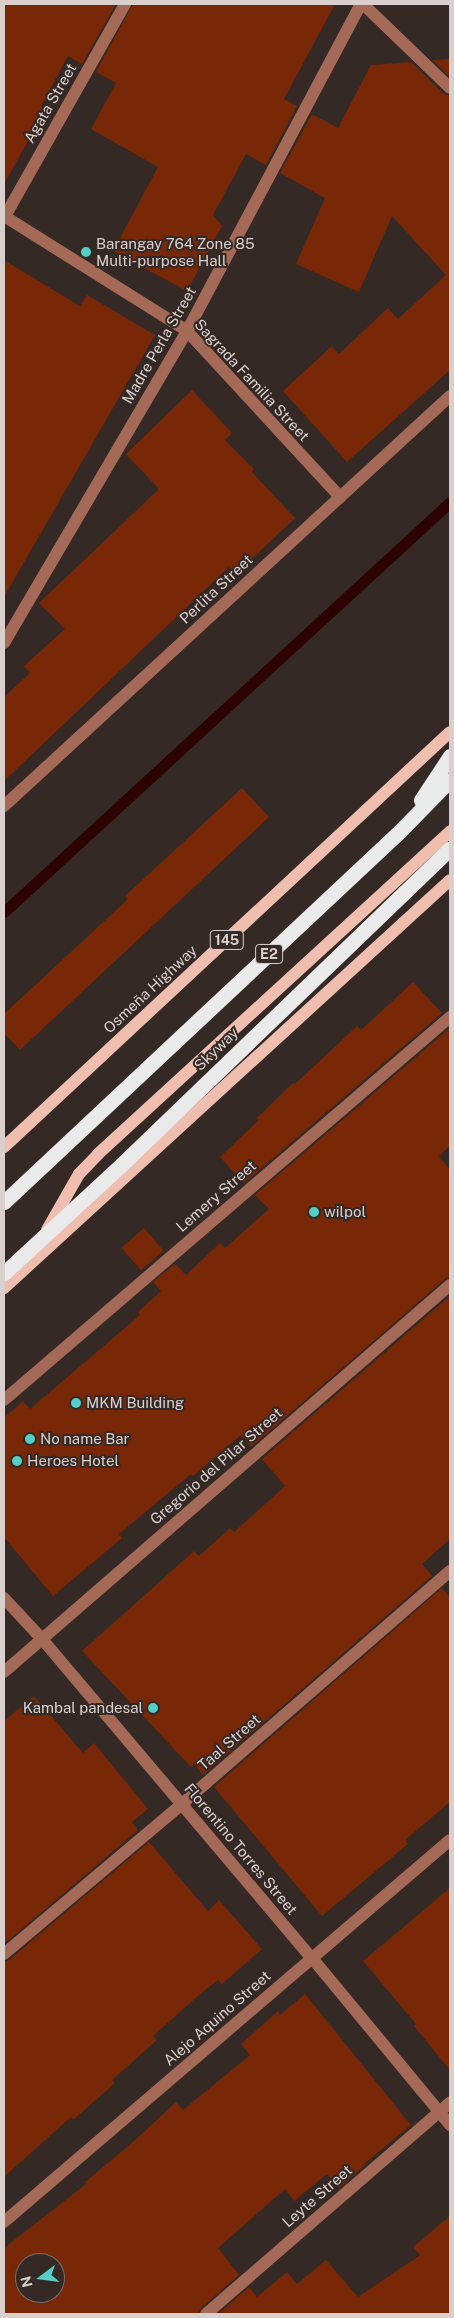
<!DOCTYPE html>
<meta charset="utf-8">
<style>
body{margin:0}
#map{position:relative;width:454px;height:2318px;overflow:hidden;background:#352925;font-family:"Public Sans",sans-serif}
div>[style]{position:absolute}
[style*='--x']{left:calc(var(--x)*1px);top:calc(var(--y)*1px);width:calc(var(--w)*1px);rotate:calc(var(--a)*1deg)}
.stream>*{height:11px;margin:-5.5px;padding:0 5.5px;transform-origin:5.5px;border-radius:5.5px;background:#2c0300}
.building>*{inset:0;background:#782707;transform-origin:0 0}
.minor>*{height:12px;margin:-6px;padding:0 6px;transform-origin:6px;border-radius:6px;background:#a56a57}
.major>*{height:12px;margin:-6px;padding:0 6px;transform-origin:6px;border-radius:6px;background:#efbeae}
.highway>*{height:15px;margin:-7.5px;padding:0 7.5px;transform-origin:7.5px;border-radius:7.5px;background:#eaeaea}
.highway-bridge>*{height:15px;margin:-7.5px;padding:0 7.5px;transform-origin:7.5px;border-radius:7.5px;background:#eaeaea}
.dots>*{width:14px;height:14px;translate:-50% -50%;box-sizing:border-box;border:2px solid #352925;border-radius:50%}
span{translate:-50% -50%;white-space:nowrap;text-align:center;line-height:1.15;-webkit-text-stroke:4px #352925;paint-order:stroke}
.shield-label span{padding:1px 4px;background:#352925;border:1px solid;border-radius:4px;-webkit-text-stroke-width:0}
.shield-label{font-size:14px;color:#d9d0ce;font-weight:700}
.street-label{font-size:15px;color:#d9d0ce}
.poi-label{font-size:15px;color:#d9d0ce}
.left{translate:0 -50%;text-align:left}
.right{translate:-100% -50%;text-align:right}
.frame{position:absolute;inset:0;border:5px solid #d9d0ce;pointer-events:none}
.north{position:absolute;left:15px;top:2253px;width:50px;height:50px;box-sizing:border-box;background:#352925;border:1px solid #776c69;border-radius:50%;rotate:255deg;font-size:14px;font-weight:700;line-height:20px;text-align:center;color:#d9d0ce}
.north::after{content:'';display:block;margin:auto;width:18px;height:22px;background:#55cec5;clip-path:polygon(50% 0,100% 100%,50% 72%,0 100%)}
</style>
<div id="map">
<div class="stream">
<div style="--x:4;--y:912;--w:606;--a:-42.59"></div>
</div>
<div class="building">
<div style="clip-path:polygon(4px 4px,116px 4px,82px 64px,68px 56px,41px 106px,46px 109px,4px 184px)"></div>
<div style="clip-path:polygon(133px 4px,335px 4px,284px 99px,297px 106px,266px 165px,246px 154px,213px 215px,222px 226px,187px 291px,113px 251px,158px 167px,91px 129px,116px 83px,96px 72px)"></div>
<div style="clip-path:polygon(450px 59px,450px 77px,433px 60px)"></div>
<div style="clip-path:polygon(411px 62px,444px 94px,450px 96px,450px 370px,347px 462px,283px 391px,332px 346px,339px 354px,388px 308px,398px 319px,446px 275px,392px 216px,359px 292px,296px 264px,325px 198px,280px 173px,312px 114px,338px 128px,371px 65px)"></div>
<div style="clip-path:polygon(4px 260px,80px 306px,87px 295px,155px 335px,4px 597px)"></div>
<div style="clip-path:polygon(192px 390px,232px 433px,225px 440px,254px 469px,252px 472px,295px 518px,236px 574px,229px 567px,4px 781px,4px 697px,30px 673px,24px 666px,65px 629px,39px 603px,159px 489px,126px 454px)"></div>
<div style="clip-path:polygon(242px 788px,269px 817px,20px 1050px,4px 1033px,4px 1014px,128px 899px,125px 896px)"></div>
<div style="clip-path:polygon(413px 982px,442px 1013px,244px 1183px,220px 1157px,259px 1120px,257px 1118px,293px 1083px,295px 1084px,357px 1026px,361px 1030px)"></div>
<div style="clip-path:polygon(450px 1028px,450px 1146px,439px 1156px,450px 1170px,450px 1277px,445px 1279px,251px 1447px,241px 1435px,193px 1476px,191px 1474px,119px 1534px,122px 1538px,53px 1596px,4px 1537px,4px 1418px,23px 1401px,30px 1409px,140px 1315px,138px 1312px,161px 1291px,153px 1282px,175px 1264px,186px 1275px,220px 1243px,225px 1248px,269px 1209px,255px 1195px)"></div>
<div style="left:144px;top:1228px;width:30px;height:30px;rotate:49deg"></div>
<div style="clip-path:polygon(450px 1296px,450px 1539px,422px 1564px,432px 1576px,203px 1775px,194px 1764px,191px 1767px,82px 1651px,194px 1551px,199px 1556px,230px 1528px,234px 1532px,285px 1486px,262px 1459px)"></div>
<div style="clip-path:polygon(442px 1588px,450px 1598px,450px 1802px,405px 1840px,408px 1844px,322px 1916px,214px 1787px)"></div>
<div style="clip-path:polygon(34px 1696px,83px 1753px,94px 1743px,148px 1809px,132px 1822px,138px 1830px,4px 1944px,4px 1721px)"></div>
<div style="clip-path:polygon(149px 1842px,208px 1911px,219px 1900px,262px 1949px,222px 1984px,218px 1980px,199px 1995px,153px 2036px,157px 2040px,112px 2080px,115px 2083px,73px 2120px,71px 2117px,4px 2177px,4px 1962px,9px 1960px)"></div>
<div style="clip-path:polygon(450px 1888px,450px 2070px,414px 2026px,416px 2024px,363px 1961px)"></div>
<div style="clip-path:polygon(evenodd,305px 1994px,411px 2125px,364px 2164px,365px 2165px,339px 2188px,327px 2174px,294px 2201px,285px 2189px,218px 2248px,239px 2275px,201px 2308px,198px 2314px,4px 2314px,4px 2248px,86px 2184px,85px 2182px,133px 2142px,176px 2102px,183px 2110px,250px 2055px,241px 2044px,278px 2011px,280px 2015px,305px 1994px,25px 2263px,55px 2263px,55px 2293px,25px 2293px,25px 2263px)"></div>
<div style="clip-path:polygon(450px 2216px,450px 2314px,218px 2314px,249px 2287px,257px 2297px,287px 2272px,297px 2284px,326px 2260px,358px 2297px,420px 2255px,413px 2247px)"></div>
</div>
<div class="minor">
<div style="--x:363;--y:4;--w:121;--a:44"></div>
<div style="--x:4;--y:216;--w:216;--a:32.1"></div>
<div style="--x:187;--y:331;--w:226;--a:47.3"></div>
<div style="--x:4;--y:218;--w:246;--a:-60.5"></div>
<div style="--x:4;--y:643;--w:362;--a:-59.6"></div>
<div style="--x:187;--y:331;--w:370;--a:-62"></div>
<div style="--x:4;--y:806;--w:606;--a:-42.59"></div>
<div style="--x:4;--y:1400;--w:588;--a:-40.65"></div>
<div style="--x:4;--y:1598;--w:56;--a:47.2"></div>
<div style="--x:42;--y:1639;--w:418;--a:49.8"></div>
<div style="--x:312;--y:1958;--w:217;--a:50.4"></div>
<div style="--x:4;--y:1672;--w:590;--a:-40.95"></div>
<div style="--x:4;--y:1954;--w:233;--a:-40.1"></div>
<div style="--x:182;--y:1804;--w:355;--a:-41"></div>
<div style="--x:4;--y:2222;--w:587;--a:-40.58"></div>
<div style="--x:206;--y:2314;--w:323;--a:-40.9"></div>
</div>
<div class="major">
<div style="--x:4;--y:1147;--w:609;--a:-42.94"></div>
<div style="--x:47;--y:1230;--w:64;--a:-60.3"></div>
<div style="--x:79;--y:1174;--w:28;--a:-46"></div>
<div style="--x:98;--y:1154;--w:478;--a:-42.5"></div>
<div style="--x:4;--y:1288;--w:604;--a:-42.45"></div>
</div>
<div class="highway">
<div style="--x:421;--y:800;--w:53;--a:-56.6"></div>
<div style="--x:122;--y:1164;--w:455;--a:-43.9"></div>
<div style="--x:4;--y:1202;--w:543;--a:-43.13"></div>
<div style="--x:400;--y:831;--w:71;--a:-45.6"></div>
</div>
<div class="highway-bridge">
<div style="--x:4;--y:1273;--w:161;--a:-42.7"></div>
</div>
<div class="dots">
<div style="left:86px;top:252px;background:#55cec5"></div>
<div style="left:314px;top:1212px;background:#55cec5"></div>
<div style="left:76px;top:1403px;background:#55cec5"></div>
<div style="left:30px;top:1439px;background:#55cec5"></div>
<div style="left:17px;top:1461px;background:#55cec5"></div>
<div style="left:153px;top:1708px;background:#55cec5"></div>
</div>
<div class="shield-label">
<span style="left:227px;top:940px">145</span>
<span style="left:269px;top:954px">E2</span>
</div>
<div class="street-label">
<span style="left:50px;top:103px;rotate:-60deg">Agata Street</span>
<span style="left:159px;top:345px;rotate:-60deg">Madre Perla Street</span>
<span style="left:252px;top:380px;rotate:47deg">Sagrada Familia Street</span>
<span style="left:216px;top:589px;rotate:-43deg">Perlita Street</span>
<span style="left:150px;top:989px;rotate:-43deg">Osmeña Highway</span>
<span style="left:216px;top:1049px;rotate:-44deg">Skyway</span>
<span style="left:216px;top:1196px;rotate:-41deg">Lemery Street</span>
<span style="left:216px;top:1466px;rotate:-41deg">Gregorio del Pilar Street</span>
<span style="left:229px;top:1742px;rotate:-41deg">Taal Street</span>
<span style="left:241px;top:1849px;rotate:50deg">Florentino Torres Street</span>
<span style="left:217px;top:2018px;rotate:-41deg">Alejo Aquino Street</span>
<span style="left:317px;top:2196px;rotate:-41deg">Leyte Street</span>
</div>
<div class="poi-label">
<span class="left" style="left:96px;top:252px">Barangay 764 Zone 85<br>Multi-purpose Hall</span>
<span class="left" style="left:324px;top:1212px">wilpol</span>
<span class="left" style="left:86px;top:1403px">MKM Building</span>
<span class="left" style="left:40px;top:1439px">No name Bar</span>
<span class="left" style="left:27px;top:1461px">Heroes Hotel</span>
<span class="right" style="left:143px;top:1708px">Kambal pandesal</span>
</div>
<div class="frame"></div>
<div class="north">N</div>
</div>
